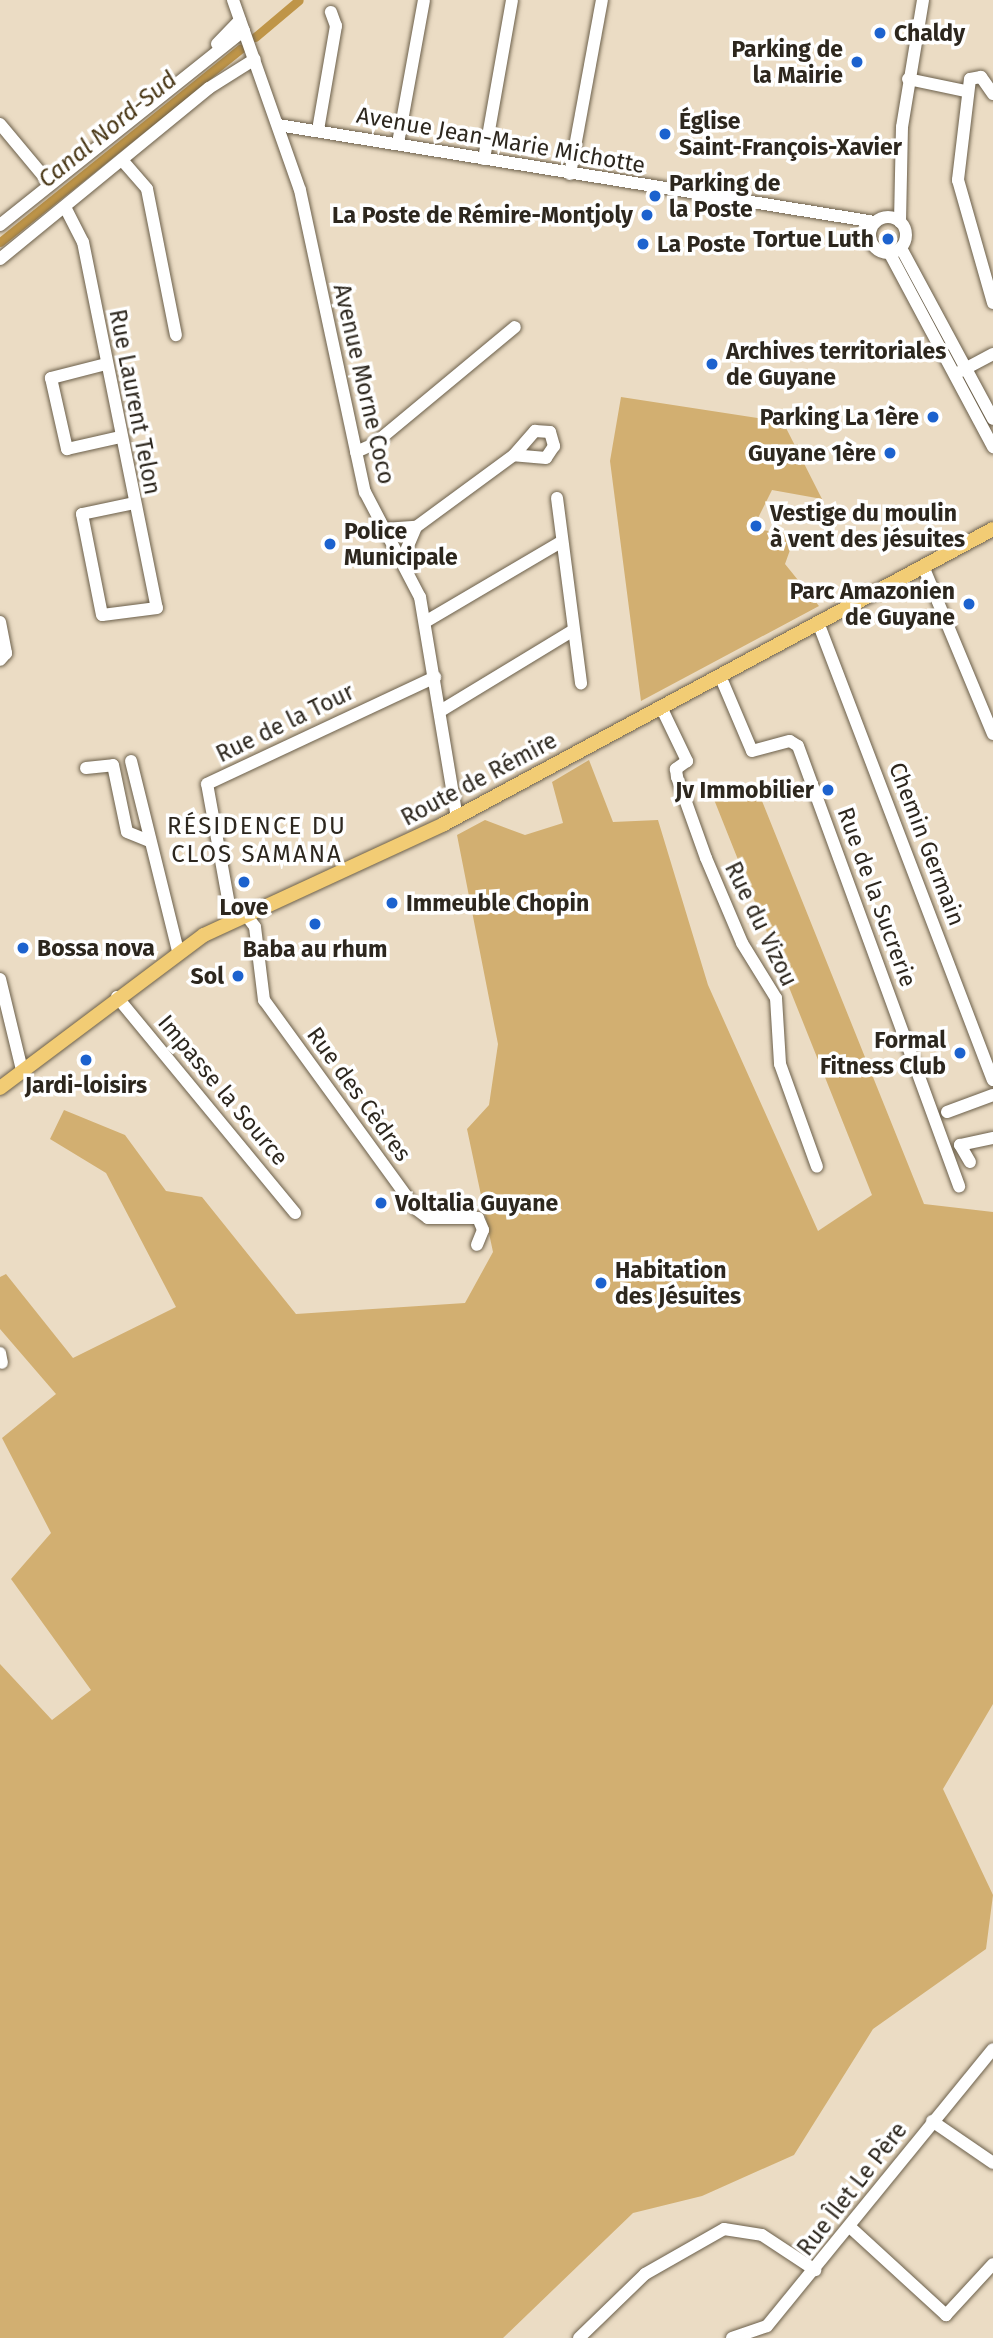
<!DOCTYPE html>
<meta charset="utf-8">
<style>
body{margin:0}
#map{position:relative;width:993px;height:2338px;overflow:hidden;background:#ebdcc4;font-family:"Fira Sans",sans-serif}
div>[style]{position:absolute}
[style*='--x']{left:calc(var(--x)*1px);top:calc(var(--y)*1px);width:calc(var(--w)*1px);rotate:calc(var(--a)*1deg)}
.green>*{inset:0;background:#d2af71}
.canal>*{height:9px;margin:-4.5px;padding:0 4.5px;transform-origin:4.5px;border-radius:4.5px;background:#bf9548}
.roads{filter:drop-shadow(0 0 2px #6b5f4a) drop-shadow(0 0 2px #6b5f4a)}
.minor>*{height:12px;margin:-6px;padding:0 6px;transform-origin:6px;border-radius:6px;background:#fff}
.minor>.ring{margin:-6px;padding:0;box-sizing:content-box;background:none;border:12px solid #fff;border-radius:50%}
.major>*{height:14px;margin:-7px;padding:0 7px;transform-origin:7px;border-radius:7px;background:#f2cc74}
.dots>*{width:19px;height:19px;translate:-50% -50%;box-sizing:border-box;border:4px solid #fff;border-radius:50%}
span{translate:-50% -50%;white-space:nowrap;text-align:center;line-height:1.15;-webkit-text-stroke:7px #fff;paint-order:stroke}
.poi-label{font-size:23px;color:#2d271e;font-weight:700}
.left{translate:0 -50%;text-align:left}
.right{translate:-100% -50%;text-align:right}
.street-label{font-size:23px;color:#2d271e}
.water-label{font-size:24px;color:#4a3817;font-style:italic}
.neighbourhood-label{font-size:24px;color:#2d271e;letter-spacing:2px}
</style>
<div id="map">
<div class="green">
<div style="clip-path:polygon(621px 397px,783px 422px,822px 499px,772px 490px,753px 528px,795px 536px,785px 564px,819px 606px,641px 701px,610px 461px)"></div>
<div style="clip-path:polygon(589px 760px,613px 822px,658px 820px,708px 985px,818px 1231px,872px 1195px,713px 797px,756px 786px,924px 1204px,993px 1212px,993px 1704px,943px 1789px,993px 1895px,986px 1949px,873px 2029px,794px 2155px,702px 2196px,633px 2213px,503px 2338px,0 2338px,0 1664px,52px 1720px,91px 1690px,11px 1579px,51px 1533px,2px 1438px,56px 1394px,0 1329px,0 1277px,6px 1274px,73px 1358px,176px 1307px,106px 1173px,50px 1139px,64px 1110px,125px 1135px,166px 1191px,202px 1197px,296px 1314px,465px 1303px,493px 1252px,467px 1129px,489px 1105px,498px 1044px,457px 835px,485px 820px,525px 835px,563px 823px,552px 782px)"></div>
</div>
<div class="canal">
<div style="--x:255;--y:37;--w:57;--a:-40.1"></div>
<div style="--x:0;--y:242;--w:309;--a:-38.8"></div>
</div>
<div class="roads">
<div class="minor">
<div style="--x:233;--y:0;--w:201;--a:70.6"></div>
<div style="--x:300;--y:190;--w:309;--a:77.9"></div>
<div style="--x:365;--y:492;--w:119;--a:62.4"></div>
<div style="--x:420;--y:597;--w:223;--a:80.5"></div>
<div style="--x:217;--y:44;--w:33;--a:-46"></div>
<div style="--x:908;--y:79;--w:58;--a:11.9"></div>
<div style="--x:993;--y:94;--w:21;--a:-125"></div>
<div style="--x:981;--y:77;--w:11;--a:170"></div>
<div style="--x:970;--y:79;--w:102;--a:96.8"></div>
<div style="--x:958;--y:180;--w:128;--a:74.1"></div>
<div style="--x:0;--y:124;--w:78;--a:50.2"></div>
<div style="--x:278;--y:125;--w:605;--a:9.23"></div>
<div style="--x:318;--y:130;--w:106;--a:-80.2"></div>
<div style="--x:336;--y:26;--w:15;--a:-110"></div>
<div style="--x:398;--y:143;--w:145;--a:-79.7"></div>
<div style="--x:484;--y:159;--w:161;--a:-80"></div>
<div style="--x:122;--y:160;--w:38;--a:49"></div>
<div style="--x:147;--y:189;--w:149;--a:78.8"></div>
<div style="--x:570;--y:174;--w:177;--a:-79.6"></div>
<div style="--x:65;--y:207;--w:39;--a:63"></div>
<div style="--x:83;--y:242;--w:373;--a:78.6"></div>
<div style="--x:157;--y:608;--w:55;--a:172.7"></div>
<div style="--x:102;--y:615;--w:103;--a:-101.2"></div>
<div style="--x:82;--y:514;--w:53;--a:-11.9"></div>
<div class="ring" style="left:870px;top:217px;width:24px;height:24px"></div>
<div style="--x:900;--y:222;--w:95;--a:-88.8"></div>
<div style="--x:902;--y:127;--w:129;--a:-80.6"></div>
<div style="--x:0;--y:225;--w:312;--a:-38.6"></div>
<div style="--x:901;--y:248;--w:194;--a:61.7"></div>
<div style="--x:890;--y:254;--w:219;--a:61.9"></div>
<div style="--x:0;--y:259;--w:270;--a:-39.3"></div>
<div style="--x:209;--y:88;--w:54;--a:-32.2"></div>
<div style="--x:106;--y:364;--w:57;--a:165.7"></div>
<div style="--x:51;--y:378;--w:73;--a:77.3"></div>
<div style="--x:67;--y:449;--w:54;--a:-12.8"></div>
<div style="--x:961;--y:371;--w:36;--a:-28"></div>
<div style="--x:356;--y:452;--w:20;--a:-24"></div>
<div style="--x:374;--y:444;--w:183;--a:-39.7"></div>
<div style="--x:557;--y:498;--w:187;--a:82.6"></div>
<div style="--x:384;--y:529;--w:32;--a:-4"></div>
<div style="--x:402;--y:560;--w:36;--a:-67"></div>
<div style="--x:416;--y:527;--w:122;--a:-36.3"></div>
<div style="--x:514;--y:455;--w:32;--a:-49"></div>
<div style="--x:535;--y:431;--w:15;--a:4"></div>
<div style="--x:550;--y:432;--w:15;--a:74"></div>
<div style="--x:554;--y:446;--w:14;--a:124"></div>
<div style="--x:546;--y:458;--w:32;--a:-175"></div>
<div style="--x:923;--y:566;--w:182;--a:67.4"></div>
<div style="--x:0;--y:622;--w:32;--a:79"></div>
<div style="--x:6;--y:653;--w:9;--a:131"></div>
<div style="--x:425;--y:622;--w:158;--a:-30.5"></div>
<div style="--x:819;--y:625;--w:487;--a:69.1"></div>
<div style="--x:721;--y:678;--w:79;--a:67"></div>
<div style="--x:752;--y:751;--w:39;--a:-15"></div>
<div style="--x:790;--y:741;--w:9;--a:32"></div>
<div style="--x:798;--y:746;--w:469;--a:69.9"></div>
<div style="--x:662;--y:709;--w:58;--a:64.3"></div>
<div style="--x:687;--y:761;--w:14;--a:144"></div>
<div style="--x:676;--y:769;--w:8;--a:83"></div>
<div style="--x:677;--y:777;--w:86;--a:70.3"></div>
<div style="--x:706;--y:858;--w:92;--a:67"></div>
<div style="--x:742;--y:943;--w:65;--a:58.3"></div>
<div style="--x:776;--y:998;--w:66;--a:86.5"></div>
<div style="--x:780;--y:1064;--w:109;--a:70.2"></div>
<div style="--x:442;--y:710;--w:152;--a:-31.3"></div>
<div style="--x:131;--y:761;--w:196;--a:76.1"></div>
<div style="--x:86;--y:768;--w:27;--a:-6"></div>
<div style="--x:113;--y:765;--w:68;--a:78.2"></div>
<div style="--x:127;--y:832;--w:24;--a:22"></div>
<div style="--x:246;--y:915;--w:15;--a:53"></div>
<div style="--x:255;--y:927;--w:74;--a:83"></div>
<div style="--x:264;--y:1000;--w:258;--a:54"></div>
<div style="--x:416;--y:1209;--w:15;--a:37"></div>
<div style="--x:428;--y:1218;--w:50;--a:0"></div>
<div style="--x:478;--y:1218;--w:13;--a:67"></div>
<div style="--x:483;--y:1230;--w:16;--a:112"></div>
<div style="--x:232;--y:921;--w:139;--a:-100.3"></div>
<div style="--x:207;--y:784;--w:252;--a:-25.1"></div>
<div style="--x:0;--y:979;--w:94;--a:76.4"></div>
<div style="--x:117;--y:997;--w:280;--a:50.5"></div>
<div style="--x:947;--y:1112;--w:49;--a:-20.3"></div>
<div style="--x:970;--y:1162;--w:20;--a:-120"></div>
<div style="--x:960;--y:1145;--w:34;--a:-12"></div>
<div style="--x:0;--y:1353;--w:10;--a:79"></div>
<div style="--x:932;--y:2121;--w:74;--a:34.5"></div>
<div style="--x:851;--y:2228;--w:129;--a:42.5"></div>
<div style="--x:946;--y:2315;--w:69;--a:-47.3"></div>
<div style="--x:579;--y:2338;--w:92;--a:-44.1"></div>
<div style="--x:645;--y:2274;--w:91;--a:-29.7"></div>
<div style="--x:724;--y:2229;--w:38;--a:9"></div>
<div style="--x:762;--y:2235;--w:64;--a:33.4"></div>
<div style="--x:732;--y:2338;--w:37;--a:-19"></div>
<div style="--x:767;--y:2326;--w:357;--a:-50.8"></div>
</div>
<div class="major">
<div style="--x:0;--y:1088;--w:255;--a:-36.9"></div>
<div style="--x:204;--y:935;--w:264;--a:-24.8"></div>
<div style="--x:444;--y:824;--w:623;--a:-28.25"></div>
</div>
</div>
<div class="dots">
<div style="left:880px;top:33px;background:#1c62ce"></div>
<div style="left:857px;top:62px;background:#1c62ce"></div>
<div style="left:665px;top:134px;background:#1c62ce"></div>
<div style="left:655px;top:196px;background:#1c62ce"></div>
<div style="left:647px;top:215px;background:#1c62ce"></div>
<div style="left:888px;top:239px;background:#1c62ce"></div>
<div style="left:643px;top:244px;background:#1c62ce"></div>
<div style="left:712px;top:364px;background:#1c62ce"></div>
<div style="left:933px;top:417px;background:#1c62ce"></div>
<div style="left:890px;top:453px;background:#1c62ce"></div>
<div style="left:756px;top:526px;background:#1c62ce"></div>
<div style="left:330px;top:544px;background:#1c62ce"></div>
<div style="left:969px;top:604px;background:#1c62ce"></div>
<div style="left:828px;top:790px;background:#1c62ce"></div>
<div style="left:244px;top:882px;background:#1c62ce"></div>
<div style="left:392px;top:903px;background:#1c62ce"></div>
<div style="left:315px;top:924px;background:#1c62ce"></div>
<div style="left:23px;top:948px;background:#1c62ce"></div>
<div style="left:238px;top:976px;background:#1c62ce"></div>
<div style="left:960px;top:1053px;background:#1c62ce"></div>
<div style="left:86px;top:1060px;background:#1c62ce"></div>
<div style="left:381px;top:1203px;background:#1c62ce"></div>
<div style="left:601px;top:1283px;background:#1c62ce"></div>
</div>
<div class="poi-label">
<span class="left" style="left:894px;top:33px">Chaldy</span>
<span class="right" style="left:843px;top:62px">Parking de<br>la Mairie</span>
<span class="left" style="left:679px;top:134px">Église<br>Saint-François-Xavier</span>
<span class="left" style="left:669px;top:196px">Parking de<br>la Poste</span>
<span class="right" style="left:633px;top:215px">La Poste de Rémire-Montjoly</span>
<span class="right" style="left:874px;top:239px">Tortue Luth</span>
<span class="left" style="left:657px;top:244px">La Poste</span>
<span class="left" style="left:726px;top:364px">Archives territoriales<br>de Guyane</span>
<span class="right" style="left:919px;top:417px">Parking La 1ère</span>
<span class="right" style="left:876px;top:453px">Guyane 1ère</span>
<span class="left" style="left:770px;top:526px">Vestige du moulin<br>à vent des jésuites</span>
<span class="left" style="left:344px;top:544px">Police<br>Municipale</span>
<span class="right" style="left:955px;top:604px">Parc Amazonien<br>de Guyane</span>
<span class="right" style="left:814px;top:790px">Jv Immobilier</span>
<span class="left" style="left:406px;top:903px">Immeuble Chopin</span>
<span style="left:244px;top:907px">Love</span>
<span class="left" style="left:37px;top:948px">Bossa nova</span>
<span style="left:315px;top:949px">Baba au rhum</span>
<span class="right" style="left:224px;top:976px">Sol</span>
<span class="right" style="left:946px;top:1053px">Formal<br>Fitness Club</span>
<span style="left:86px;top:1085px">Jardi-loisirs</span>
<span class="left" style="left:395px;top:1203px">Voltalia Guyane</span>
<span class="left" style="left:615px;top:1283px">Habitation<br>des Jésuites</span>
</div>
<div class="street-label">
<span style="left:501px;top:140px;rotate:10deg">Avenue Jean-Marie Michotte</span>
<span style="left:364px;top:384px;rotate:77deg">Avenue Morne Coco</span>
<span style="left:135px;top:402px;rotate:79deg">Rue Laurent Telon</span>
<span style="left:285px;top:723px;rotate:-26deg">Rue de la Tour</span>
<span style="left:479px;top:779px;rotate:-28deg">Route de Rémire</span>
<span style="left:927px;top:844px;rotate:69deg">Chemin Germain</span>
<span style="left:877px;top:897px;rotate:70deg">Rue de la Sucrerie</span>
<span style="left:761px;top:924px;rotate:64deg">Rue du Vizou</span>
<span style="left:223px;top:1090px;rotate:50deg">Impasse la Source</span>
<span style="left:359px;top:1094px;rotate:54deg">Rue des Cèdres</span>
<span style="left:852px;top:2189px;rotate:-52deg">Rue Îlet Le Père</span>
</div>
<div class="water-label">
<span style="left:108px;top:130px;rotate:-39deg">Canal Nord-Sud</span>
</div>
<div class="neighbourhood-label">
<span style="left:257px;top:841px">RÉSIDENCE DU<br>CLOS SAMANA</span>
</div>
</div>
